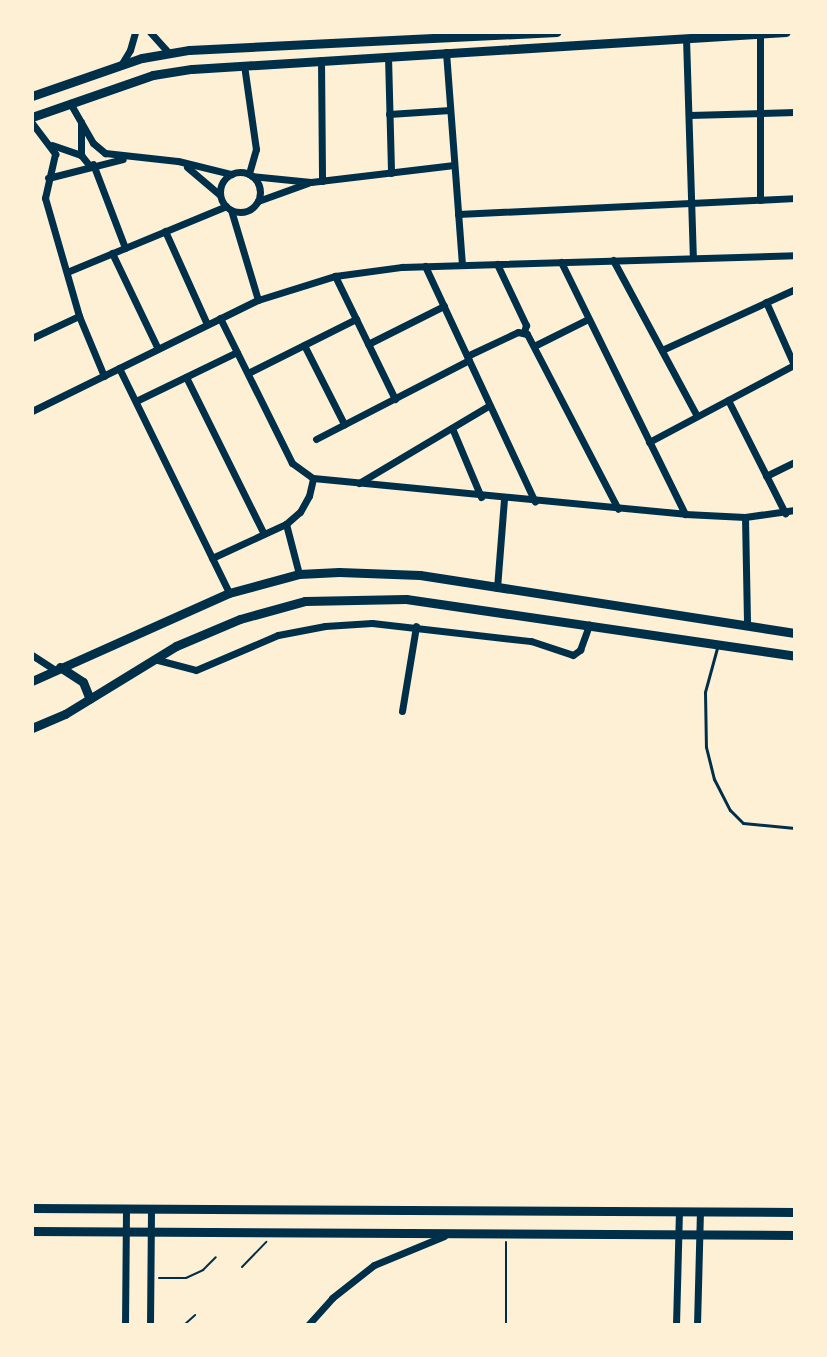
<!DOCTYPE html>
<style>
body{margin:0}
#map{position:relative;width:827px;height:1357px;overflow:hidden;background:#fdf0d5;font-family:Overpass,sans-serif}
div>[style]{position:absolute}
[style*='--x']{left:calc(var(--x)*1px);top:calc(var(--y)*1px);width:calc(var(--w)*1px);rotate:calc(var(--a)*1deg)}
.path>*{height:2px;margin:-1px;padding:0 1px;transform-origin:1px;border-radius:1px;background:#003049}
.service>*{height:3px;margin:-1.5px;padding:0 1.5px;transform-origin:1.5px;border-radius:1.5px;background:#003049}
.minor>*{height:7px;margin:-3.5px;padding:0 3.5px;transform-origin:3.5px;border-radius:3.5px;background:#003049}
.minor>.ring{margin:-3.5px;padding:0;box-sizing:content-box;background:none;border:7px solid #003049;border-radius:50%}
.tertiary>*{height:9px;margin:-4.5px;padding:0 4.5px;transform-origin:4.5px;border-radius:4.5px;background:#003049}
span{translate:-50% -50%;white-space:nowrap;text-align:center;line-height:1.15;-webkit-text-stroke:6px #fdf0d5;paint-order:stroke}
.frame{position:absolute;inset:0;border:34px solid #fdf0d5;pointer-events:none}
</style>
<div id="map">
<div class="path">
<div style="--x:242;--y:1267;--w:35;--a:-46"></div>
<div style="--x:159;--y:1278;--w:27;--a:0"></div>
<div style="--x:186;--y:1278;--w:19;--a:-25"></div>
<div style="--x:203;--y:1270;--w:18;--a:-45"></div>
<div style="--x:168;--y:1324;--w:1;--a:45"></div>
<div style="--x:184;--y:1325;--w:15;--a:-42"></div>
<div style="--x:506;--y:1325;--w:83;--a:-90"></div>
</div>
<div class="service">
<div style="--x:717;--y:648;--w:46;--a:105.3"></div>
<div style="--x:705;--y:692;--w:55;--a:89"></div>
<div style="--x:706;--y:747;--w:33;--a:76"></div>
<div style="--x:714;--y:779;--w:35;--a:63"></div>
<div style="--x:730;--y:810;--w:18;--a:45"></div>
<div style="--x:743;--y:823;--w:52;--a:5.5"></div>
</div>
<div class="minor">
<div style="--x:150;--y:32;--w:28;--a:48"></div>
<div style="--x:760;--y:34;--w:166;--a:90"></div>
<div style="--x:686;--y:38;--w:220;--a:88.2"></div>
<div style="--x:446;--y:52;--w:213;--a:85.7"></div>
<div style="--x:388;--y:56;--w:117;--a:88.5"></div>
<div style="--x:321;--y:60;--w:121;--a:89.5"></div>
<div style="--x:121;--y:65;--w:17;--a:-59"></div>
<div style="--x:130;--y:50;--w:19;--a:-74"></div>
<div style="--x:244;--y:65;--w:85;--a:81.9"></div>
<div style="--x:256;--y:149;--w:26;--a:106"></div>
<div style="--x:70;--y:103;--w:46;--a:60.1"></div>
<div style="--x:93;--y:143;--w:16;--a:40"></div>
<div style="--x:105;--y:153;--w:73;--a:6.3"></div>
<div style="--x:178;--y:161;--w:55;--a:13.8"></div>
<div style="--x:389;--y:114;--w:61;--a:-3.8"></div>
<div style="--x:689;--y:115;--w:106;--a:-1.6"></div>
<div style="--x:81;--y:122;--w:33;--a:90"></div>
<div style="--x:32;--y:123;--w:39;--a:53"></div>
<div style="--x:55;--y:154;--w:45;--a:102.8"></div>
<div style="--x:45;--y:198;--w:123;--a:73.9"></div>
<div style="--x:79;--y:316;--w:65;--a:67.4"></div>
<div style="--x:52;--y:145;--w:31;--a:19"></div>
<div style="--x:81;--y:155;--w:13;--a:51"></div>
<div style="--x:93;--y:164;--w:90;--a:69.1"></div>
<div style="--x:187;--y:167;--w:43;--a:40.3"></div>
<div class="ring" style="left:220px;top:172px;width:33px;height:33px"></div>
<div style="--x:252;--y:176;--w:59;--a:5.8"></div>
<div style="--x:311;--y:182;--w:144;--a:-6.8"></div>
<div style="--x:48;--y:178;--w:77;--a:-14.2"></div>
<div style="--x:258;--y:201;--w:53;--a:-19.8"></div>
<div style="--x:231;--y:210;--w:94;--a:73.3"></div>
<div style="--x:458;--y:214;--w:337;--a:-2.7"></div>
<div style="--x:165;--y:231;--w:102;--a:65.7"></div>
<div style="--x:112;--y:253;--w:106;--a:64.4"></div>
<div style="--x:613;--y:260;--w:177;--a:61.7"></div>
<div style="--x:561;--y:262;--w:281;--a:63.8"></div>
<div style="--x:497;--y:264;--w:68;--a:64.6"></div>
<div style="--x:526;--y:325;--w:7;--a:106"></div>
<div style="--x:425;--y:266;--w:260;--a:65"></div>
<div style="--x:67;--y:272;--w:172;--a:-22.5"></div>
<div style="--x:335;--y:276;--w:137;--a:64"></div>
<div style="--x:766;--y:302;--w:71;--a:66"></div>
<div style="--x:220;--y:318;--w:162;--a:63.6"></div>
<div style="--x:292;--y:463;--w:26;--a:36"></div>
<div style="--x:313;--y:478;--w:374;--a:5.5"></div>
<div style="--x:685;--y:514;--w:60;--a:2.9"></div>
<div style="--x:745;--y:517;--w:50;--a:-8"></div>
<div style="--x:32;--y:338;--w:52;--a:-25.1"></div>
<div style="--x:368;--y:344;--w:85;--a:-26.6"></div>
<div style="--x:304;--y:345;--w:89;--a:63.1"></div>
<div style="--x:536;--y:345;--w:58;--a:-26.6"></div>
<div style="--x:662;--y:350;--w:146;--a:-24.6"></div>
<div style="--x:467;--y:356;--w:56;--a:-25.2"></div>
<div style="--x:518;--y:332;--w:9;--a:13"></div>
<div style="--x:527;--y:334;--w:197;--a:62.5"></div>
<div style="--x:119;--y:368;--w:250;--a:63.9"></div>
<div style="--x:248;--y:373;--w:121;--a:-26.6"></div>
<div style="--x:186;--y:377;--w:175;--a:63.6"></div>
<div style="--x:728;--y:400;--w:127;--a:63.2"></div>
<div style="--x:136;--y:401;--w:112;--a:-25.9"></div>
<div style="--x:32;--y:411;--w:252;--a:-26.2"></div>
<div style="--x:258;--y:300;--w:81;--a:-17.3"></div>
<div style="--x:335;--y:276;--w:68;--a:-7.7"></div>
<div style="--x:402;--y:267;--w:393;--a:-1.7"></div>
<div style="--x:452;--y:428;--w:75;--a:67.2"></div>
<div style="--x:316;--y:439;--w:172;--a:-27.3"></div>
<div style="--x:649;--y:442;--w:164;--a:-28"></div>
<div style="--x:766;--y:476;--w:32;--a:-26"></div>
<div style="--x:359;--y:483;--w:152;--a:-30.8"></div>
<div style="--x:745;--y:517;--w:109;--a:88.9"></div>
<div style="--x:286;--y:524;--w:52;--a:75.4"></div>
<div style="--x:212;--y:558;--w:81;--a:-24.7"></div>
<div style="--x:286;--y:524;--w:18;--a:-41"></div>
<div style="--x:300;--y:512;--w:18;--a:-61"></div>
<div style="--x:309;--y:496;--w:18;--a:-77"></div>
<div style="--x:497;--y:588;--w:89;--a:-85.5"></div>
<div style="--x:32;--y:655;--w:27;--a:33"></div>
<div style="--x:154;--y:659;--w:43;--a:14.7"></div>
<div style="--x:196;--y:670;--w:89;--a:-23.1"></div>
<div style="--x:278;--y:635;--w:48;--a:-10.8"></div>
<div style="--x:325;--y:626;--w:47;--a:-3.7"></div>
<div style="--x:372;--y:623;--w:160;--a:6.5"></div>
<div style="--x:531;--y:641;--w:44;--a:18.4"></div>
<div style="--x:573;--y:655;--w:9;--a:-36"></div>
<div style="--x:580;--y:650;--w:27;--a:-70"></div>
<div style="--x:402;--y:711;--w:86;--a:-80.6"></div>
<div style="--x:125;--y:1325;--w:117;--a:-89.5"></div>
<div style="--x:150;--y:1325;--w:116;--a:-89.5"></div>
<div style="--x:308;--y:1325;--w:36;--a:-48"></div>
<div style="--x:332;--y:1298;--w:53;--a:-38.2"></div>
<div style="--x:374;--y:1265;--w:76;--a:-22.5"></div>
<div style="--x:676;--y:1325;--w:114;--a:-88.5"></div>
<div style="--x:697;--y:1325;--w:113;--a:-88.5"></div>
</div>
<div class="tertiary">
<div style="--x:32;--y:96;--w:116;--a:-19.1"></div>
<div style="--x:142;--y:58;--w:48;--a:-9.7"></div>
<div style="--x:189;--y:50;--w:368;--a:-2.8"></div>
<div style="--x:32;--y:117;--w:128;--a:-19.1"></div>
<div style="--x:153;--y:75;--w:39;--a:-9"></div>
<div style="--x:192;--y:69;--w:595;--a:-3.56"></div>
<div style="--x:60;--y:667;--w:27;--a:33"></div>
<div style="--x:83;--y:682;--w:18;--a:68"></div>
<div style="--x:32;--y:681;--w:216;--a:-24.1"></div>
<div style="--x:229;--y:593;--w:73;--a:-15.2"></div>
<div style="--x:299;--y:574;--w:40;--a:-2.9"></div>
<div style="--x:339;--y:572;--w:81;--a:2.1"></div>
<div style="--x:420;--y:575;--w:379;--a:8.8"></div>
<div style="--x:32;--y:728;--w:36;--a:-23"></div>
<div style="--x:65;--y:714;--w:130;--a:-31.5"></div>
<div style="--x:176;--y:646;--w:69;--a:-22.9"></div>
<div style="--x:240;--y:619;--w:67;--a:-15.5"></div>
<div style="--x:305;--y:601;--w:101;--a:-1.1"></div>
<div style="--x:406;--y:599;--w:393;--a:8.3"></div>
<div style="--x:32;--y:1208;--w:763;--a:0.3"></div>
<div style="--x:32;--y:1231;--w:763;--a:0.3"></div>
</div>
<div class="frame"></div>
</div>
